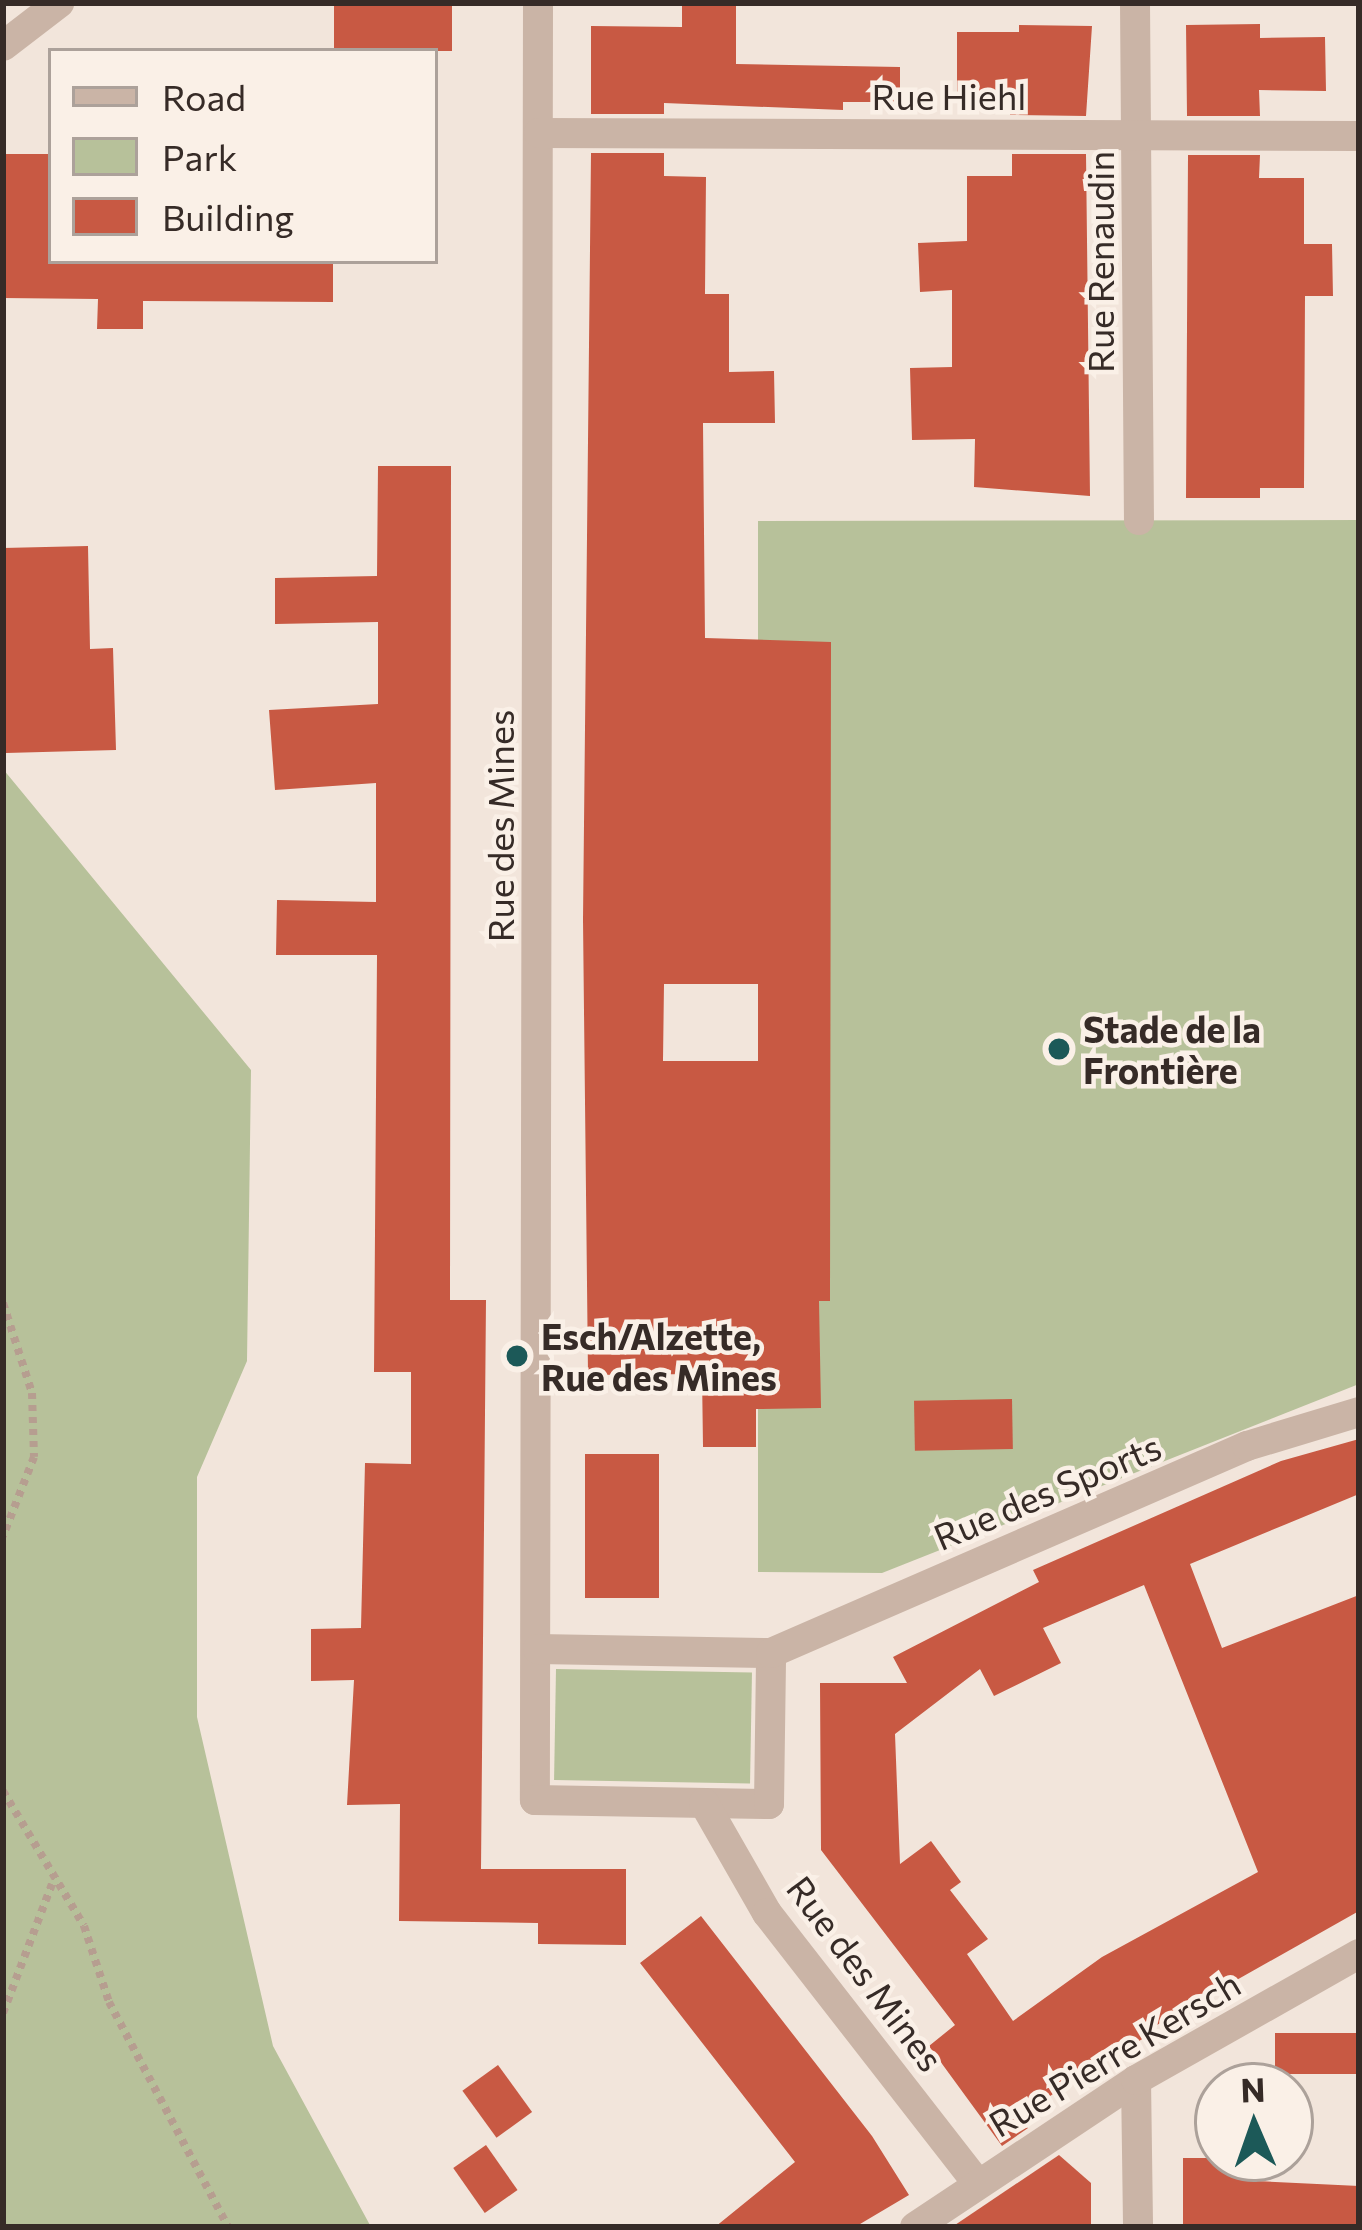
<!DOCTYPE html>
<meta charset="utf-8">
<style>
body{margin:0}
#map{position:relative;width:1362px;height:2230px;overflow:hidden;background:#f2e5db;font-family:Commissioner,sans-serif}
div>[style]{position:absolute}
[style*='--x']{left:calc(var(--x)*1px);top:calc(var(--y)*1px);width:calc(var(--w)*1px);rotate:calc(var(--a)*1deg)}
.green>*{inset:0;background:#b7c19a;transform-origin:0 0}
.building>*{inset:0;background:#c85943;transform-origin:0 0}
.path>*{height:8px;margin-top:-4px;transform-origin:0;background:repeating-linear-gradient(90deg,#b69e90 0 6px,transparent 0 12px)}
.minor>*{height:30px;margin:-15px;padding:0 15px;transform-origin:15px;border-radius:15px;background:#cab4a6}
.dots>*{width:33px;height:33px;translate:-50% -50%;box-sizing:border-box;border:6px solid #faf0e7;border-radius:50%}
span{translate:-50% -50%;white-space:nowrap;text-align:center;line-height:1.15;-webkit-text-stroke:9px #faf0e7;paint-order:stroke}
.street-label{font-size:36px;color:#362b27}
.poi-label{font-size:36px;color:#362b27;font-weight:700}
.left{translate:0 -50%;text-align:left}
.frame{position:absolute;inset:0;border:6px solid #362b27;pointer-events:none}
.legend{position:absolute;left:48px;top:48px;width:390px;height:216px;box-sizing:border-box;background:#faf0e7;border:3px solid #aca19a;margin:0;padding:15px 21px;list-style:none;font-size:36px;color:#362b27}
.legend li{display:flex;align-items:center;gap:24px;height:60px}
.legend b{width:60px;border:3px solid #aca19a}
.north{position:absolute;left:1194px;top:2062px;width:120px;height:120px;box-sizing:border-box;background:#faf0e7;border:3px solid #aca19a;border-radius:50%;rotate:358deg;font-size:33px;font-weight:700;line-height:48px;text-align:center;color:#362b27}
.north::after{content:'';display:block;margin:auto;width:42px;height:54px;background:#1c5958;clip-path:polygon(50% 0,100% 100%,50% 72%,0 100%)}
</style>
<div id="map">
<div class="green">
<div style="clip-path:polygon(1359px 520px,1359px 1384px,882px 1573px,758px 1572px,758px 521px)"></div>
<div style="clip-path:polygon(3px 769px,251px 1070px,247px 1361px,197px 1477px,197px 1717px,273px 2046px,371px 2227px,3px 2227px)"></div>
<div style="left:556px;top:1669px;width:196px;height:111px;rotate:1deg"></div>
</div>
<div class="building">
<div style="left:334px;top:3px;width:118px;height:48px"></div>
<div style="clip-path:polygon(682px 3px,736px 3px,736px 64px,900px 67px,900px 102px,843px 102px,843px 110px,664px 103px,664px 114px,591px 114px,591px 26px,682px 27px)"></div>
<div style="clip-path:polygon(1260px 24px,1260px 38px,1325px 37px,1326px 91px,1259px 90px,1260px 116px,1187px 116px,1186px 25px)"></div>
<div style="clip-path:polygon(1019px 25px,1092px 26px,1086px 116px,1010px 115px,1010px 98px,957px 98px,957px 32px,1019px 32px)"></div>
<div style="clip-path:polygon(evenodd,591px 153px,664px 153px,664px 176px,706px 177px,705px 294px,729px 294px,729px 372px,774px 371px,775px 423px,703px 423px,705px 638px,831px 642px,830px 1301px,819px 1301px,821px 1408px,756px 1409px,756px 1447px,703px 1447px,702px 1374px,588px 1375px,583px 920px,591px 153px,664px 984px,758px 984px,758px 1061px,663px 1061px,664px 984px)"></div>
<div style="clip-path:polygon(3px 154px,51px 154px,51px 261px,333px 261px,333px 302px,143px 301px,143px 329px,97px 329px,98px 299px,3px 298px)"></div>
<div style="clip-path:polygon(1012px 154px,1086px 154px,1090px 496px,974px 487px,975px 439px,912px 440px,910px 368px,952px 367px,952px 290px,920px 292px,918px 243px,967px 241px,967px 176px,1012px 176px)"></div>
<div style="clip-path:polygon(1188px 155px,1260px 155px,1259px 178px,1304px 178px,1304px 244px,1332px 244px,1333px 296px,1305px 296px,1304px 488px,1260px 488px,1260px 498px,1186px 498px)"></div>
<div style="clip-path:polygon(378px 466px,451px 466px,450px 1300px,486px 1300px,481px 1869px,626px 1869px,626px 1945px,538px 1944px,538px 1923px,399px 1921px,400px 1804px,347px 1805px,354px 1680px,311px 1681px,311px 1629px,361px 1628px,365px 1463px,411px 1464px,411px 1372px,374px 1372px,377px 955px,276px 955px,277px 900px,376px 902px,376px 783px,275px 790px,269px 710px,378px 704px,378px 622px,275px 624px,275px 578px,377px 576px)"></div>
<div style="clip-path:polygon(88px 546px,90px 649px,113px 648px,116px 750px,6px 753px,3px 548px)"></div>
<div style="left:1012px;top:1399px;width:50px;height:98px;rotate:89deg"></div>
<div style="clip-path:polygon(evenodd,1359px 1439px,1359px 1494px,1190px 1564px,1222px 1648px,1359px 1595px,1359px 1911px,1141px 2034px,1152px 2033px,1016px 2117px,1028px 2128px,1002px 2146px,929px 2046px,955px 2025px,821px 1850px,820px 1683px,907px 1683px,893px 1657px,1039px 1582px,1033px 1570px,1281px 1461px,1359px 1439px,1144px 1585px,1258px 1872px,1102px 1957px,1013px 2021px,967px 1954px,988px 1939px,950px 1890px,961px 1882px,931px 1841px,900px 1864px,895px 1734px,980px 1669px,994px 1696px,1061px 1663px,1043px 1628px,1144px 1585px)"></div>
<div style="left:585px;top:1454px;width:74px;height:144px"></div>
<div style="clip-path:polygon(701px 1916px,872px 2136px,909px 2195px,855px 2227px,715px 2227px,795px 2162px,640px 1963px)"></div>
<div style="left:1275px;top:2033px;width:84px;height:41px"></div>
<div style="left:498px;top:2065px;width:58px;height:44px;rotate:54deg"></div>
<div style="left:486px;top:2145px;width:55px;height:40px;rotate:55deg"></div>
<div style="clip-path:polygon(1059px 2155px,1091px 2183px,1091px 2227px,952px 2227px)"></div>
<div style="clip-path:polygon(1183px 2158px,1257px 2158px,1257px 2181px,1359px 2186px,1359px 2227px,1183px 2227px)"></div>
</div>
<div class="path">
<div style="--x:3;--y:1303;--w:95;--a:72.1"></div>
<div style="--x:32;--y:1393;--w:64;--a:88.2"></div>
<div style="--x:34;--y:1457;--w:85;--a:111.4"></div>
<div style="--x:3;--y:1791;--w:157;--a:59"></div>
<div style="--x:84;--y:1926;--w:80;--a:71.8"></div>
<div style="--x:109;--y:2002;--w:255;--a:62.1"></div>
<div style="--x:3;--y:2013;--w:138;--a:-69.2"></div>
</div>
<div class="minor">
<div style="--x:538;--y:3;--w:1797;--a:90.1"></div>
<div style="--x:535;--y:1800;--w:234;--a:1"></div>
<div style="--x:769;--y:1804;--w:151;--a:-89.2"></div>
<div style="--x:1135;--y:3;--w:517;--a:89.56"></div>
<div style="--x:3;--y:46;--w:71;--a:-37.5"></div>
<div style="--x:539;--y:133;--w:820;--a:0.21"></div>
<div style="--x:538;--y:1649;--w:233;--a:1"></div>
<div style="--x:771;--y:1653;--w:519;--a:-23.5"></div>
<div style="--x:1247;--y:1446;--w:117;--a:-16.9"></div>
<div style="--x:704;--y:1803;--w:127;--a:60.2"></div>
<div style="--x:767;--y:1913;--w:342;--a:52.1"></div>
<div style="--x:1136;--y:2080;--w:147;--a:89.2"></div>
<div style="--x:915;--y:2227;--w:265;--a:-33.6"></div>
<div style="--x:1136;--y:2080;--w:256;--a:-29.5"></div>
</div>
<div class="dots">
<div style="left:1059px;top:1049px;background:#1c5958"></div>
<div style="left:517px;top:1356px;background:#1c5958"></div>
</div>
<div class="street-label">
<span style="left:949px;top:96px">Rue Hiehl</span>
<span style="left:1100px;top:262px;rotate:-90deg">Rue Renaudin</span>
<span style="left:500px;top:826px;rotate:-90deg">Rue des Mines</span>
<span style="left:1047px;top:1491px;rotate:-23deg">Rue des Sports</span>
<span style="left:866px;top:1973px;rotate:53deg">Rue des Mines</span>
<span style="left:1114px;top:2053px;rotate:-31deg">Rue Pierre Kersch</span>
</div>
<div class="poi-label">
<span class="left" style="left:1083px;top:1049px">Stade de la<br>Frontière</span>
<span class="left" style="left:541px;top:1356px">Esch/Alzette,<br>Rue des Mines</span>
</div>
<div class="frame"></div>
<ul class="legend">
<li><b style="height:15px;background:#cab4a6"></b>Road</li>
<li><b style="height:33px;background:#b7c19a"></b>Park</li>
<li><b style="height:33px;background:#c85943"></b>Building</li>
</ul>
<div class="north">N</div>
</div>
